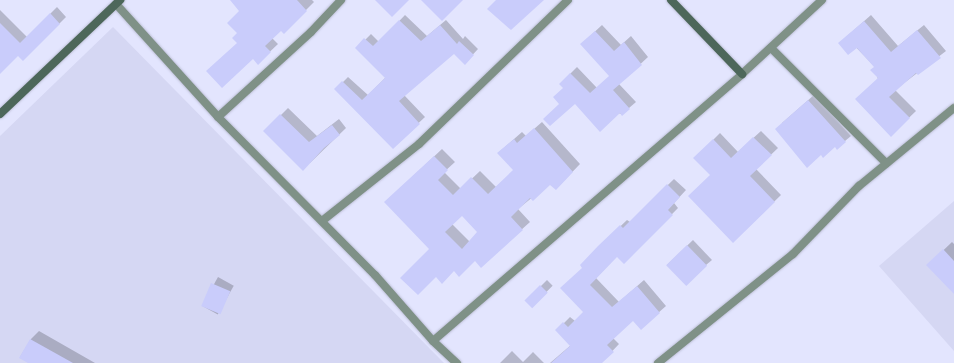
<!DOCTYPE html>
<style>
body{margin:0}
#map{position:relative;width:954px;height:363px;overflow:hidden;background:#e3e5fe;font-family:"Source Sans 3",sans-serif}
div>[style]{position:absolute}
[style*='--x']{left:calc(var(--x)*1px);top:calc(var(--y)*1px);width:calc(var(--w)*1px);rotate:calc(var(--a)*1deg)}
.built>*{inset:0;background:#d5d7f3}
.shadow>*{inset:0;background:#0003;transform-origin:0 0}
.building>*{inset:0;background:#c9ccfb;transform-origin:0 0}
.roads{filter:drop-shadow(0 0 1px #bec0d7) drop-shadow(0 0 1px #bec0d7)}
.street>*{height:8px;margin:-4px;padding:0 4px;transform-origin:4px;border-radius:4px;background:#7f9187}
.secondary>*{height:8px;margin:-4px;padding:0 4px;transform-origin:4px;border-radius:4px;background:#4d675a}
span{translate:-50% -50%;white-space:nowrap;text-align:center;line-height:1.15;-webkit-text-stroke:3px #fff;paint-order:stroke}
</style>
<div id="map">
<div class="built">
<div style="clip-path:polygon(113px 27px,444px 363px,0 363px,0 136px)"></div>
<div style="clip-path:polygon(954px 201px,954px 351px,879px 266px)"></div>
</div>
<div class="shadow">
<div style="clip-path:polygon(231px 0,312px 0,314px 2px,284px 32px,281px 29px,272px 38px,278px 44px,258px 63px,238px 43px,240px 11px)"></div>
<div style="clip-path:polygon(57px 7px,66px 17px,23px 60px,18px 55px,0 73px,0 10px,27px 37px)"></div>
<div style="clip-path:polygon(405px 15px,427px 36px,446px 20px,463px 39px,465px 36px,478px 49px,465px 63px,454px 53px,404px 95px,425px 117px,393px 147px,336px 89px,348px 77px,368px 95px,386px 77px,357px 48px,371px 34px,379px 42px)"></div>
<div style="clip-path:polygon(871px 15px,898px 46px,924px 25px,946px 51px,895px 90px,916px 111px,891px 135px,875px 67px,846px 37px)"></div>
<div style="clip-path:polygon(602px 25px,621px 45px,631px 36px,648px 57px,619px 84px,636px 102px,622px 114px,575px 103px,560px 104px,564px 87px,560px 84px,577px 67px,597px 88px,610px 76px,588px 38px)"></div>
<div style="clip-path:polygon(814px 95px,851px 136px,845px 141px,835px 146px,782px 123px)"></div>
<div style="clip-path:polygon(288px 108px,317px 136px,339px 119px,346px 128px,310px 163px,265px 131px)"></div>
<div style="clip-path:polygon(evenodd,542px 122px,580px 164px,556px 189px,550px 183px,518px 209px,530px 222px,481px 266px,475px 260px,430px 249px,393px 195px,442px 149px,455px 162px,444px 172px,461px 189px,480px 171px,496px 187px,515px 170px,498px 153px,522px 132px,526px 136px,542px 122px,462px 215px,478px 232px,470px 242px,452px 224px,462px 215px)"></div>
<div style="clip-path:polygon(761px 131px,778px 148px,756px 169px,781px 195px,733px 242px,711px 175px,695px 158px,720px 133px,738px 152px)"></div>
<div style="clip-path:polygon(674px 179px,686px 190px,674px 203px,678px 208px,624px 263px,617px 256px,596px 278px,619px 302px,644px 280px,666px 306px,641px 328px,633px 319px,613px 338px,619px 344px,601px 363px,550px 363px,571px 345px,557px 330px,570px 317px,575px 321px,585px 312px,583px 267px,606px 240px,627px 220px,630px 222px)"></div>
<div style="clip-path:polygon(693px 240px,712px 260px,706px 265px,667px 265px)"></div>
<div style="clip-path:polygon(952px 242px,954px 244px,954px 291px,928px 265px)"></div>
<div style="left:218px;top:277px;width:18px;height:33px;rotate:29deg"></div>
<div style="left:547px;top:280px;width:8px;height:29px;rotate:45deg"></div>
<div style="clip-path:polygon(39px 331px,95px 363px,30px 363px,20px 357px,31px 339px)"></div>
<div style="clip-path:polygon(512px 351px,523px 362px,533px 352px,544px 363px,500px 363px)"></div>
</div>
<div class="building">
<div style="clip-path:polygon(230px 0,297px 0,307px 11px,284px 34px,281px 31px,265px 46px,271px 52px,258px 65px,253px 59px,222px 88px,206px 71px,237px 43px,232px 38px,237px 33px,227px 23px,239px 11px)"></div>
<div style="clip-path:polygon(375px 0,409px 0,392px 17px)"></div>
<div style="clip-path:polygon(421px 0,463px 0,442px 21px)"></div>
<div style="clip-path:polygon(496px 0,544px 0,511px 30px,487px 9px)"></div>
<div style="clip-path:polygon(50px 13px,60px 24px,23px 61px,18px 56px,0 74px,0 23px,20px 43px)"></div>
<div style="clip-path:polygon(399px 20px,421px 41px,440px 25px,457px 44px,459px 41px,474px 55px,465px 65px,454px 54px,399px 101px,420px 124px,393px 149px,334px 89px,342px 81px,362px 100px,385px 78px,355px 48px,364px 38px,373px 46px)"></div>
<div style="clip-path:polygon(864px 21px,891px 52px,917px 30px,941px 58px,918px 75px,916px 73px,889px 97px,910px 118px,891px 137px,855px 99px,878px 78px,870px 70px,874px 67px,857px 48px,848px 55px,838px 43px)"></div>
<div style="clip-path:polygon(595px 31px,614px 51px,624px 42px,642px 65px,613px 90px,630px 109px,622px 116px,620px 113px,600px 132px,575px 104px,550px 126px,543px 119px,559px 104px,553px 97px,563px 88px,559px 84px,570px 73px,590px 93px,609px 76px,580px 44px)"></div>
<div style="clip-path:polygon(808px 100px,846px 142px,837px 150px,835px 147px,823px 158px,821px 155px,807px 168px,775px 129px)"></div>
<div style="clip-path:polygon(280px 114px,309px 142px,332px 125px,340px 135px,324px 148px,303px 171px,263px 131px)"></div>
<div style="clip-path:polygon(evenodd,534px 128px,573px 172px,556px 190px,550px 185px,533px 201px,530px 198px,511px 217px,523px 230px,481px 268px,475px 261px,459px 277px,454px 271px,442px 284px,436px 277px,418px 295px,400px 278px,429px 249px,384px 202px,434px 156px,448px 170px,438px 180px,453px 195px,471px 177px,488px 194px,513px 170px,497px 153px,514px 139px,517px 143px,534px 128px,462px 216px,477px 232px,462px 249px,445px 232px,462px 216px)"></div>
<div style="clip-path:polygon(753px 137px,772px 155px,750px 176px,775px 202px,733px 243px,688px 196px,710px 175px,693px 158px,713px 139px,731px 158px)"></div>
<div style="clip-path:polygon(667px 184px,680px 197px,668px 210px,673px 215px,624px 264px,617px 257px,590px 285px,612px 307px,637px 286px,660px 313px,641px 330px,633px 321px,607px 345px,614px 352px,602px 363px,551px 363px,570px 346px,555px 330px,563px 322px,568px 327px,583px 312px,560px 288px,582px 268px,580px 265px,598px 246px,620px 225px,623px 228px)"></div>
<div style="left:687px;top:245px;width:29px;height:29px;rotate:46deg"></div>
<div style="clip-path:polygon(943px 249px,954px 261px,954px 294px,926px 265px)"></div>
<div style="left:211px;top:283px;width:21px;height:25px;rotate:23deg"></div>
<div style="left:540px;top:285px;width:11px;height:22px;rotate:45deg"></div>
<div style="clip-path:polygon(30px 339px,73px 363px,28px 363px,19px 358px)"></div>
</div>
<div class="roads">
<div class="street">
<div style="--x:116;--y:4;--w:152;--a:47.9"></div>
<div style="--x:218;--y:117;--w:223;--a:45.2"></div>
<div style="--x:375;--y:275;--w:88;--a:48.7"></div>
<div style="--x:433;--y:341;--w:33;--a:43"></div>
<div style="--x:771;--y:48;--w:163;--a:45"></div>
<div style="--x:218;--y:117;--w:126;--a:-42.4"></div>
<div style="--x:311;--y:32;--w:44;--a:-46.8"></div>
<div style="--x:322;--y:221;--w:124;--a:-38.4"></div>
<div style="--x:419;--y:144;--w:207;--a:-44"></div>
<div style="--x:433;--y:341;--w:408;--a:-40.8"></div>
<div style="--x:742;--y:74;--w:109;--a:-42.8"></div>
<div style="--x:658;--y:363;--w:174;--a:-38.9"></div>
<div style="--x:793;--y:254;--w:95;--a:-45.9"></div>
<div style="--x:859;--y:186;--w:123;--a:-39.4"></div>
</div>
<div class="secondary">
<div style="--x:671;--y:0;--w:103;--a:46.2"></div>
<div style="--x:0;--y:114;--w:166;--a:-43.5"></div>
</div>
</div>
</div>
